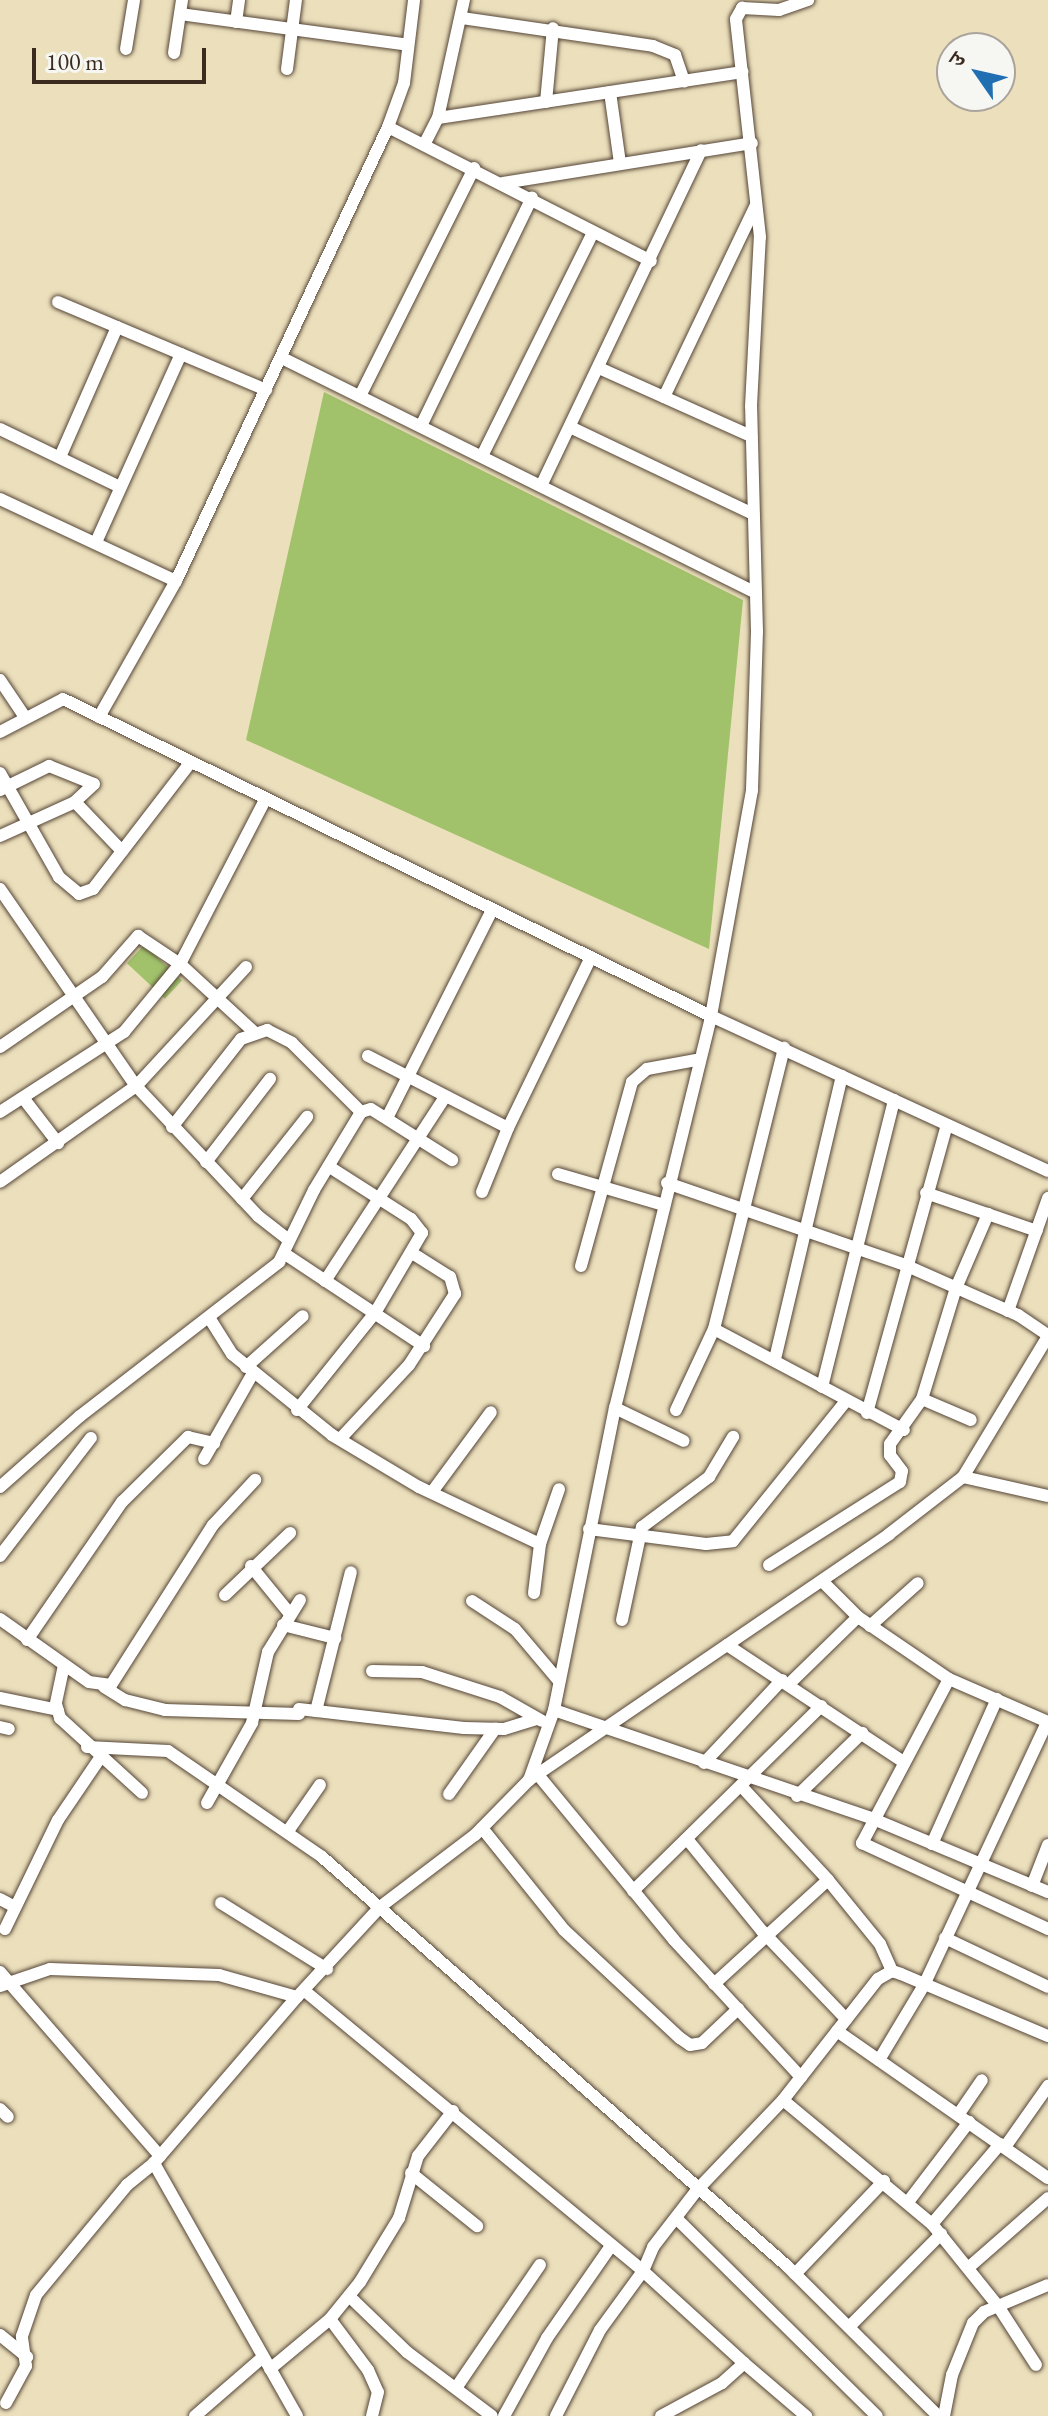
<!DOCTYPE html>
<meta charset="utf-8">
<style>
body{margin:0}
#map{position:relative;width:1048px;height:2416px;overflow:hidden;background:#ebdfbc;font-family:"EB Garamond","Noto Serif Devanagari",serif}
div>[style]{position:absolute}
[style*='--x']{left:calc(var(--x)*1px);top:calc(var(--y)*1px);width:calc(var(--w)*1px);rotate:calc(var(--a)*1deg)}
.green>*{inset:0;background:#a1c26b;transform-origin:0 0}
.roads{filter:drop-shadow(0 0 2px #554536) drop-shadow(0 0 2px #554536)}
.minor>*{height:12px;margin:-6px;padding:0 6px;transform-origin:6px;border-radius:6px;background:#fff}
span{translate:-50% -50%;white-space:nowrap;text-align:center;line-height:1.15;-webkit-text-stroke:7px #f6f6f2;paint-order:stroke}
.north{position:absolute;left:936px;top:32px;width:80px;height:80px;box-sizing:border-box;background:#f6f6f2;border:2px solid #aba49d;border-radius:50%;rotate:304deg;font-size:22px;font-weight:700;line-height:32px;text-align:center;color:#3b2a1e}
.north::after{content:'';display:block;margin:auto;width:28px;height:36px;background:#1f6fb2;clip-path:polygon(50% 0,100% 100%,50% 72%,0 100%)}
.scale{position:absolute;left:32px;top:48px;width:174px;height:36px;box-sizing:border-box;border:4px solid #3b2a1e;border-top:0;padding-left:10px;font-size:24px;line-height:28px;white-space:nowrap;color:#3b2a1e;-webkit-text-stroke:6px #f6f6f2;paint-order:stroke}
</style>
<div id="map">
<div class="green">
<div style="clip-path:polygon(324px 392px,743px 600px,709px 949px,246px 740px)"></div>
<div style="left:144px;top:945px;width:52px;height:25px;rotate:43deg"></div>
</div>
<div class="roads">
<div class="minor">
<div style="--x:180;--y:14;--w:230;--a:7.7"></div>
<div style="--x:462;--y:18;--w:193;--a:8.3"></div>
<div style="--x:653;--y:46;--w:24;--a:22"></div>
<div style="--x:675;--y:55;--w:28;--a:71"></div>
<div style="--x:236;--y:22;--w:22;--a:-82"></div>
<div style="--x:126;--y:49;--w:50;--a:-80.7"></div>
<div style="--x:174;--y:53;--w:54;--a:-81.4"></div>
<div style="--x:287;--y:69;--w:70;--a:-82.6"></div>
<div style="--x:610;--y:92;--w:72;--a:82"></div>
<div style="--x:546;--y:102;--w:74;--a:-84.6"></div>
<div style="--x:438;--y:118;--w:308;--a:-8.6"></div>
<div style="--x:388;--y:127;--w:295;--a:27"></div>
<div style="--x:424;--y:145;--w:30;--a:-63"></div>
<div style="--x:438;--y:118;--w:121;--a:-77.6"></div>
<div style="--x:503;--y:183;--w:252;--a:-9.1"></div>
<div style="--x:58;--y:302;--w:226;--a:22.9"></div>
<div style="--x:282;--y:358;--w:529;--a:26.37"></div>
<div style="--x:599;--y:368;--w:167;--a:24.1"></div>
<div style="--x:360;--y:396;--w:255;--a:-63.4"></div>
<div style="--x:664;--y:397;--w:213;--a:-64.4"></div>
<div style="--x:421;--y:426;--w:254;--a:-64.1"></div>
<div style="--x:570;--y:427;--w:203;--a:25.4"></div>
<div style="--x:0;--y:429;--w:133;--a:25.8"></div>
<div style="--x:482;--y:456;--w:250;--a:-63.6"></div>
<div style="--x:60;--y:457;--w:142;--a:-66.3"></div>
<div style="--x:541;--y:486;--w:372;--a:-64.5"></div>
<div style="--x:0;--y:499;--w:194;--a:25"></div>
<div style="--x:97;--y:540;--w:204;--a:-65.7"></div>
<div style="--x:0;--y:680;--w:45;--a:56"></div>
<div style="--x:99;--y:717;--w:156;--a:-60.5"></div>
<div style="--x:176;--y:581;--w:501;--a:-64.97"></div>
<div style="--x:388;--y:127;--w:47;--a:-70"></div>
<div style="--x:404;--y:83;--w:84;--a:-83.1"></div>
<div style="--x:0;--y:732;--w:71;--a:-27.6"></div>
<div style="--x:63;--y:699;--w:721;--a:26.07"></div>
<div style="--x:711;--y:1016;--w:371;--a:24.7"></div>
<div style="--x:0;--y:773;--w:120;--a:60.4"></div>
<div style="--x:59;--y:877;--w:26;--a:40"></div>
<div style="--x:79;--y:894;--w:15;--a:-20"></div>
<div style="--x:93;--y:889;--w:159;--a:-52.4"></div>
<div style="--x:0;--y:790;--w:55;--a:-26.1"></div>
<div style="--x:49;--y:766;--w:48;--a:21.8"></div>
<div style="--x:94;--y:784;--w:26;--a:137"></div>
<div style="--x:75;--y:802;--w:82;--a:155.6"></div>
<div style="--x:75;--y:802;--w:68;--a:46.2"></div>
<div style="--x:0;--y:889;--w:239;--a:55.4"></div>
<div style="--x:136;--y:1086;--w:166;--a:144.8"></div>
<div style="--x:246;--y:967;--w:162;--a:132.7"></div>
<div style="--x:136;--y:1086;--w:178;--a:46.8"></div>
<div style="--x:258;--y:1216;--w:37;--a:38"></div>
<div style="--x:0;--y:1047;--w:124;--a:-34.5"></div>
<div style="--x:102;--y:977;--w:55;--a:-48.7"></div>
<div style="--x:138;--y:936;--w:50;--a:33.7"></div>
<div style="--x:180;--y:964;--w:185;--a:-62.6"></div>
<div style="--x:368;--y:1056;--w:157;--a:27.2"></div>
<div style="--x:24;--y:1099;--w:56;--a:52.3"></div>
<div style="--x:0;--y:1112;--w:148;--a:-32.8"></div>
<div style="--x:124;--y:1032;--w:88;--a:-50.5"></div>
<div style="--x:180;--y:964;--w:100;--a:42.6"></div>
<div style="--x:387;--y:1118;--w:233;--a:-63.2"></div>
<div style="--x:172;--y:1127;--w:112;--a:-51.9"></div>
<div style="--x:241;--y:1039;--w:28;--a:-19"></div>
<div style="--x:267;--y:1030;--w:28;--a:27"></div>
<div style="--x:292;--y:1043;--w:98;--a:45"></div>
<div style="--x:206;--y:1162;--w:105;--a:-52.4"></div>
<div style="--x:558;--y:1174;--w:110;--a:16.3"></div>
<div style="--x:667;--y:1183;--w:252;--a:19"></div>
<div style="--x:905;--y:1265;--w:124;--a:23.9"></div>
<div style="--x:1018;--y:1315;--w:36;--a:34"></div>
<div style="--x:482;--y:1192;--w:69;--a:-67.9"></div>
<div style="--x:508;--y:1128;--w:190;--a:-64.1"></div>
<div style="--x:926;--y:1193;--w:117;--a:18.9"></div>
<div style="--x:242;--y:1199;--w:105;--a:-51.6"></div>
<div style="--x:285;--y:1254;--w:167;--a:33.5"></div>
<div style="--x:581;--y:1266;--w:191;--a:-74.5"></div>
<div style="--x:632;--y:1082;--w:20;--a:-41"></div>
<div style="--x:647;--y:1069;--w:50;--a:-10.4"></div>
<div style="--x:325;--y:1281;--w:220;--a:-56.9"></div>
<div style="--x:1008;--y:1311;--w:120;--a:-70.5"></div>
<div style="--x:210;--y:1319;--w:41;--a:57.8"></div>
<div style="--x:232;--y:1354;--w:129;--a:39"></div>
<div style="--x:332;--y:1435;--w:101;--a:30.9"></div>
<div style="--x:419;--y:1487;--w:134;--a:25.2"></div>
<div style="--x:714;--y:1329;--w:215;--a:28"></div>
<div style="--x:775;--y:1359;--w:291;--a:-76.7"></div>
<div style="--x:246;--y:1367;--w:76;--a:-41.8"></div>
<div style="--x:822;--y:1387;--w:296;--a:-75.9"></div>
<div style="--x:922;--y:1399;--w:53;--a:23.2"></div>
<div style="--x:615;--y:1408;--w:76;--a:25.6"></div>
<div style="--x:297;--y:1410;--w:124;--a:-51.2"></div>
<div style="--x:375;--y:1313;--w:93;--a:-59.6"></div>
<div style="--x:422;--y:1233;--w:18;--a:-128"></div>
<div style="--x:411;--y:1219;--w:98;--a:-147.4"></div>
<div style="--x:676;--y:1410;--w:89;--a:-64.9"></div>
<div style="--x:714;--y:1329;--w:290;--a:-76"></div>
<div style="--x:867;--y:1413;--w:299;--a:-74.5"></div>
<div style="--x:340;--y:1439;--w:101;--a:-47"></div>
<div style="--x:409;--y:1365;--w:85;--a:-57.1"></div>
<div style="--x:455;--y:1294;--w:18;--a:-106"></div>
<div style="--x:450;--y:1277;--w:45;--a:-147.7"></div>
<div style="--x:204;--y:1459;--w:99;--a:-60.3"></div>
<div style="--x:963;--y:1477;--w:87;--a:12.6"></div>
<div style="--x:0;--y:1487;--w:107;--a:-41.6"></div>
<div style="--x:80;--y:1416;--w:252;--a:-37.7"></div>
<div style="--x:279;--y:1262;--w:80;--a:-64.1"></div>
<div style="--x:314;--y:1190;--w:91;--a:-58.9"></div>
<div style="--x:361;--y:1112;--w:10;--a:-17"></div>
<div style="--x:371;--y:1109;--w:96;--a:32.2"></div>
<div style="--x:432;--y:1492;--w:99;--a:-53.6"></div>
<div style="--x:589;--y:1529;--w:118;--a:7.3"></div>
<div style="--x:706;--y:1544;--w:27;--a:-6"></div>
<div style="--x:733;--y:1541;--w:179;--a:-51.1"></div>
<div style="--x:0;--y:1556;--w:149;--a:-52.4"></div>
<div style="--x:769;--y:1565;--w:155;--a:-32.4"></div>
<div style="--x:900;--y:1482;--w:11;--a:-80"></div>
<div style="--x:902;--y:1471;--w:20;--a:-127"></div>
<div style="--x:890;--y:1455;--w:11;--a:-90"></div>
<div style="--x:890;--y:1444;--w:55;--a:-54.6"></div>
<div style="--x:922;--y:1399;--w:116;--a:-73"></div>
<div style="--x:956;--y:1288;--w:81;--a:-66.6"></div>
<div style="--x:251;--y:1566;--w:62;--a:50.9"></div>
<div style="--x:822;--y:1581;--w:51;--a:45"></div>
<div style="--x:858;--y:1617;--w:110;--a:34.3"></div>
<div style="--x:949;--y:1679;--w:108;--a:23.5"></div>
<div style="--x:534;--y:1593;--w:49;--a:-83"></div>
<div style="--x:540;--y:1544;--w:58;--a:-70.9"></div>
<div style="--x:225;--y:1595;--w:90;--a:-43.6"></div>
<div style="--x:472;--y:1601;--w:51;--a:33.1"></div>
<div style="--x:515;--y:1629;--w:68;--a:49.8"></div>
<div style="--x:0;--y:1619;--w:109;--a:35.3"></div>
<div style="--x:89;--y:1682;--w:22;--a:8"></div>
<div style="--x:111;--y:1685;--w:190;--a:-57.5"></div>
<div style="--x:213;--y:1525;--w:62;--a:-47"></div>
<div style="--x:622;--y:1620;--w:95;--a:-77.9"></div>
<div style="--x:642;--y:1527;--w:84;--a:-36.7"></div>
<div style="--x:709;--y:1477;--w:47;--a:-59"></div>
<div style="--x:283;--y:1625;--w:54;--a:14"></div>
<div style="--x:870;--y:1626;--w:64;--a:-41.9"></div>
<div style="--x:27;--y:1640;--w:168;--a:-55.5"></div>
<div style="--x:122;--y:1502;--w:93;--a:-44.6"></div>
<div style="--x:188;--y:1437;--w:27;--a:13"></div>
<div style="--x:727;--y:1645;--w:210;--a:33.5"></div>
<div style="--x:64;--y:1665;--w:40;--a:102"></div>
<div style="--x:56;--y:1704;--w:15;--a:74"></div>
<div style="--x:60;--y:1718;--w:111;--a:42.4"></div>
<div style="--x:372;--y:1671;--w:50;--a:1.1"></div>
<div style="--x:422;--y:1672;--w:82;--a:17.8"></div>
<div style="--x:500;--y:1697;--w:48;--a:29.7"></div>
<div style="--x:949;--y:1679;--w:186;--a:117.9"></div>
<div style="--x:862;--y:1843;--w:205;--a:24.8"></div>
<div style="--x:789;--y:1684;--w:96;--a:-44.2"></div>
<div style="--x:104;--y:1687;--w:25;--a:32"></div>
<div style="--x:125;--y:1700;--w:41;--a:14"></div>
<div style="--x:165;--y:1710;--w:134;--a:1.7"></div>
<div style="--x:0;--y:1698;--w:59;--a:11.7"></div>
<div style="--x:299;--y:1709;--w:166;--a:6.6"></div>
<div style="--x:464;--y:1728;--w:40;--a:1.4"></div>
<div style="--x:504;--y:1729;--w:34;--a:-17"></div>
<div style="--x:554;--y:1710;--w:335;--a:18.8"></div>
<div style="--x:871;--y:1818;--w:192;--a:22.7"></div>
<div style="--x:316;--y:1711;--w:143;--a:-75.9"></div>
<div style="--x:0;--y:1727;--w:9;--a:13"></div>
<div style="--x:87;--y:1747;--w:81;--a:2.8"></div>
<div style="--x:168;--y:1751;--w:187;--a:34.5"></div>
<div style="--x:322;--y:1857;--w:619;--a:41.33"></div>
<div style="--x:787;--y:2266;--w:213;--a:44.8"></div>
<div style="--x:704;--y:1763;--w:114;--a:-46.8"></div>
<div style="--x:539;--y:1776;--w:212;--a:50.5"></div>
<div style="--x:674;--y:1940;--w:187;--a:47.2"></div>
<div style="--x:529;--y:1780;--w:436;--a:-34.3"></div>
<div style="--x:889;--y:1534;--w:93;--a:-37.6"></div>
<div style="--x:963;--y:1477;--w:165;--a:-58.9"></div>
<div style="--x:742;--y:1787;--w:127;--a:47.2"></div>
<div style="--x:828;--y:1880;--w:82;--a:50.9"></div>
<div style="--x:880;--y:1944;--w:30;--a:66"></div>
<div style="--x:449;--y:1794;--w:80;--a:-54.7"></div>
<div style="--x:797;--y:1796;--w:91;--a:-44.1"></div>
<div style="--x:207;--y:1803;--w:92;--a:-60.6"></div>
<div style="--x:252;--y:1723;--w:73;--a:-77.3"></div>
<div style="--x:268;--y:1652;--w:61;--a:-58.4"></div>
<div style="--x:482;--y:1828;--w:131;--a:51.2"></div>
<div style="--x:564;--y:1930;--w:158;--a:43"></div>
<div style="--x:680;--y:2038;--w:12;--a:35"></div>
<div style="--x:690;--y:2045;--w:12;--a:-9"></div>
<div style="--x:702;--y:2043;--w:50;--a:-43.4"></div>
<div style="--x:288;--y:1831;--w:56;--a:-55.2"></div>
<div style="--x:687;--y:1839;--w:119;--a:50.8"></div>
<div style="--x:762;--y:1931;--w:122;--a:46.3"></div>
<div style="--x:932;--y:1844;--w:159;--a:-65.9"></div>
<div style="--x:1032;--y:1886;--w:44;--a:-68.7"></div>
<div style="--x:633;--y:1891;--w:264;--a:-44.5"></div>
<div style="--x:0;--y:1899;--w:17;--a:28"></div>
<div style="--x:221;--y:1903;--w:125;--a:31.9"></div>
<div style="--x:5;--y:1929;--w:121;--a:-64.1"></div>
<div style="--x:58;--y:1820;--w:75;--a:-55.9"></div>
<div style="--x:945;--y:1938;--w:114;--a:25.4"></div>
<div style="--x:0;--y:1972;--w:244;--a:49"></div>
<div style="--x:714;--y:1984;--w:154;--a:-42.4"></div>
<div style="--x:0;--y:1986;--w:53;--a:-18.8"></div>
<div style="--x:50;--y:1969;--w:169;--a:2"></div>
<div style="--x:219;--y:1975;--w:81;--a:15.8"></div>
<div style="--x:297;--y:1997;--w:122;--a:-47.3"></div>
<div style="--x:380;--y:1907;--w:119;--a:-37.2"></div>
<div style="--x:475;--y:1835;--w:77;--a:-45.5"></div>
<div style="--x:529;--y:1780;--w:74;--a:-70.3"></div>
<div style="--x:554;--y:1710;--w:308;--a:-78.6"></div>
<div style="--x:615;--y:1408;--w:404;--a:-76.2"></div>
<div style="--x:711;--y:1016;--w:230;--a:-79.7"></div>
<div style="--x:752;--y:790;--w:158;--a:-88.2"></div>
<div style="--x:757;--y:632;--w:226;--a:-91.5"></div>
<div style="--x:751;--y:406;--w:169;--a:-87"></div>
<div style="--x:760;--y:237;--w:219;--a:-96.3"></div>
<div style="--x:736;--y:19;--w:13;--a:-61"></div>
<div style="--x:742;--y:8;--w:37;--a:3"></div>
<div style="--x:779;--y:10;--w:31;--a:-19"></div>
<div style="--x:306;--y:1992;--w:438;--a:39.6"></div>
<div style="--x:643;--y:2271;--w:73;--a:126.1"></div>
<div style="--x:600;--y:2330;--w:97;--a:117.1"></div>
<div style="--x:837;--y:2031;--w:257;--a:34.9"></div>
<div style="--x:879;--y:2060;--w:87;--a:-59"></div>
<div style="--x:924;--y:1985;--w:290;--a:-64.9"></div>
<div style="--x:783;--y:2100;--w:194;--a:39.8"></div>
<div style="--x:932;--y:2224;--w:105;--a:51.2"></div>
<div style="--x:998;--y:2306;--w:70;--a:57.2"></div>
<div style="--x:0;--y:2109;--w:11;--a:45"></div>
<div style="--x:958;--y:2115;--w:42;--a:-55.6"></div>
<div style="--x:1005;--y:2147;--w:75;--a:-54.8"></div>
<div style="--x:411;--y:2173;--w:85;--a:38.8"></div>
<div style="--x:908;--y:2202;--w:101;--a:-52.7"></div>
<div style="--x:676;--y:2218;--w:282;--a:44.6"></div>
<div style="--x:932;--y:2224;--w:105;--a:-49.6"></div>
<div style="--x:968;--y:2268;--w:106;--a:-41.2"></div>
<div style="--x:795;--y:2274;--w:129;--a:-46.3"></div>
<div style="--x:349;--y:2296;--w:81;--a:44"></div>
<div style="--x:407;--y:2352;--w:106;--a:37"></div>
<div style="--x:330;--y:2319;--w:64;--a:53.3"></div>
<div style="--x:368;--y:2370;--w:24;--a:66"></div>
<div style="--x:378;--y:2392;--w:25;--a:104"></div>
<div style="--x:849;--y:2327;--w:131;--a:-45.3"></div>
<div style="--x:0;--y:2335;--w:35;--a:39"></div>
<div style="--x:744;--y:2363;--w:82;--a:40.5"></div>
<div style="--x:270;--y:2369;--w:78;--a:-39.8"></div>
<div style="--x:330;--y:2319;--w:48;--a:-51"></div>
<div style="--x:360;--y:2282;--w:75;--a:-58.6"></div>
<div style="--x:399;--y:2218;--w:65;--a:-73"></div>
<div style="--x:418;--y:2156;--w:57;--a:-52.1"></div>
<div style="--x:456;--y:2388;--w:149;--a:-55.7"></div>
<div style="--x:6;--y:2403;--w:42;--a:-61.6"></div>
<div style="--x:26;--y:2366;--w:30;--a:-98"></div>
<div style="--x:22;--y:2336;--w:43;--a:-71.1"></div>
<div style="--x:36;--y:2295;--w:143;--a:-50.4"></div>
<div style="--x:127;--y:2185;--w:35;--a:-39"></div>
<div style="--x:195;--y:2416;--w:90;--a:-40.9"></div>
<div style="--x:297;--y:2416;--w:291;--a:-119.5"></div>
<div style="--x:154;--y:2163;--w:219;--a:-49.3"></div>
<div style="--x:504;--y:2416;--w:89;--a:-61.1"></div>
<div style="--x:547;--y:2338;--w:112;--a:-55.2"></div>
<div style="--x:661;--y:2416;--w:69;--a:-28.4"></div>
<div style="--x:722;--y:2383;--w:30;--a:-42"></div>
<div style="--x:744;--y:2363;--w:137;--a:-137.7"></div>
<div style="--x:643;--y:2271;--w:26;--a:-67"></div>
<div style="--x:653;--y:2247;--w:72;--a:-52.3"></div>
<div style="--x:697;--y:2190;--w:124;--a:-46.3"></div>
<div style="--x:783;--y:2100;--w:154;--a:-51.9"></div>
<div style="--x:878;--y:1979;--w:16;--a:-30"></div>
<div style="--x:892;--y:1971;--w:9;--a:18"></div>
<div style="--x:901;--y:1974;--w:160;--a:22.9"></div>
<div style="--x:944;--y:2416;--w:42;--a:-79"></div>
<div style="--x:952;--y:2375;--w:56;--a:-68"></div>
<div style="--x:973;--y:2323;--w:16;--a:-45"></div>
<div style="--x:984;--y:2312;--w:69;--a:-22.9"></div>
</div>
</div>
<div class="north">उ</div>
<div class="scale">100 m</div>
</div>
